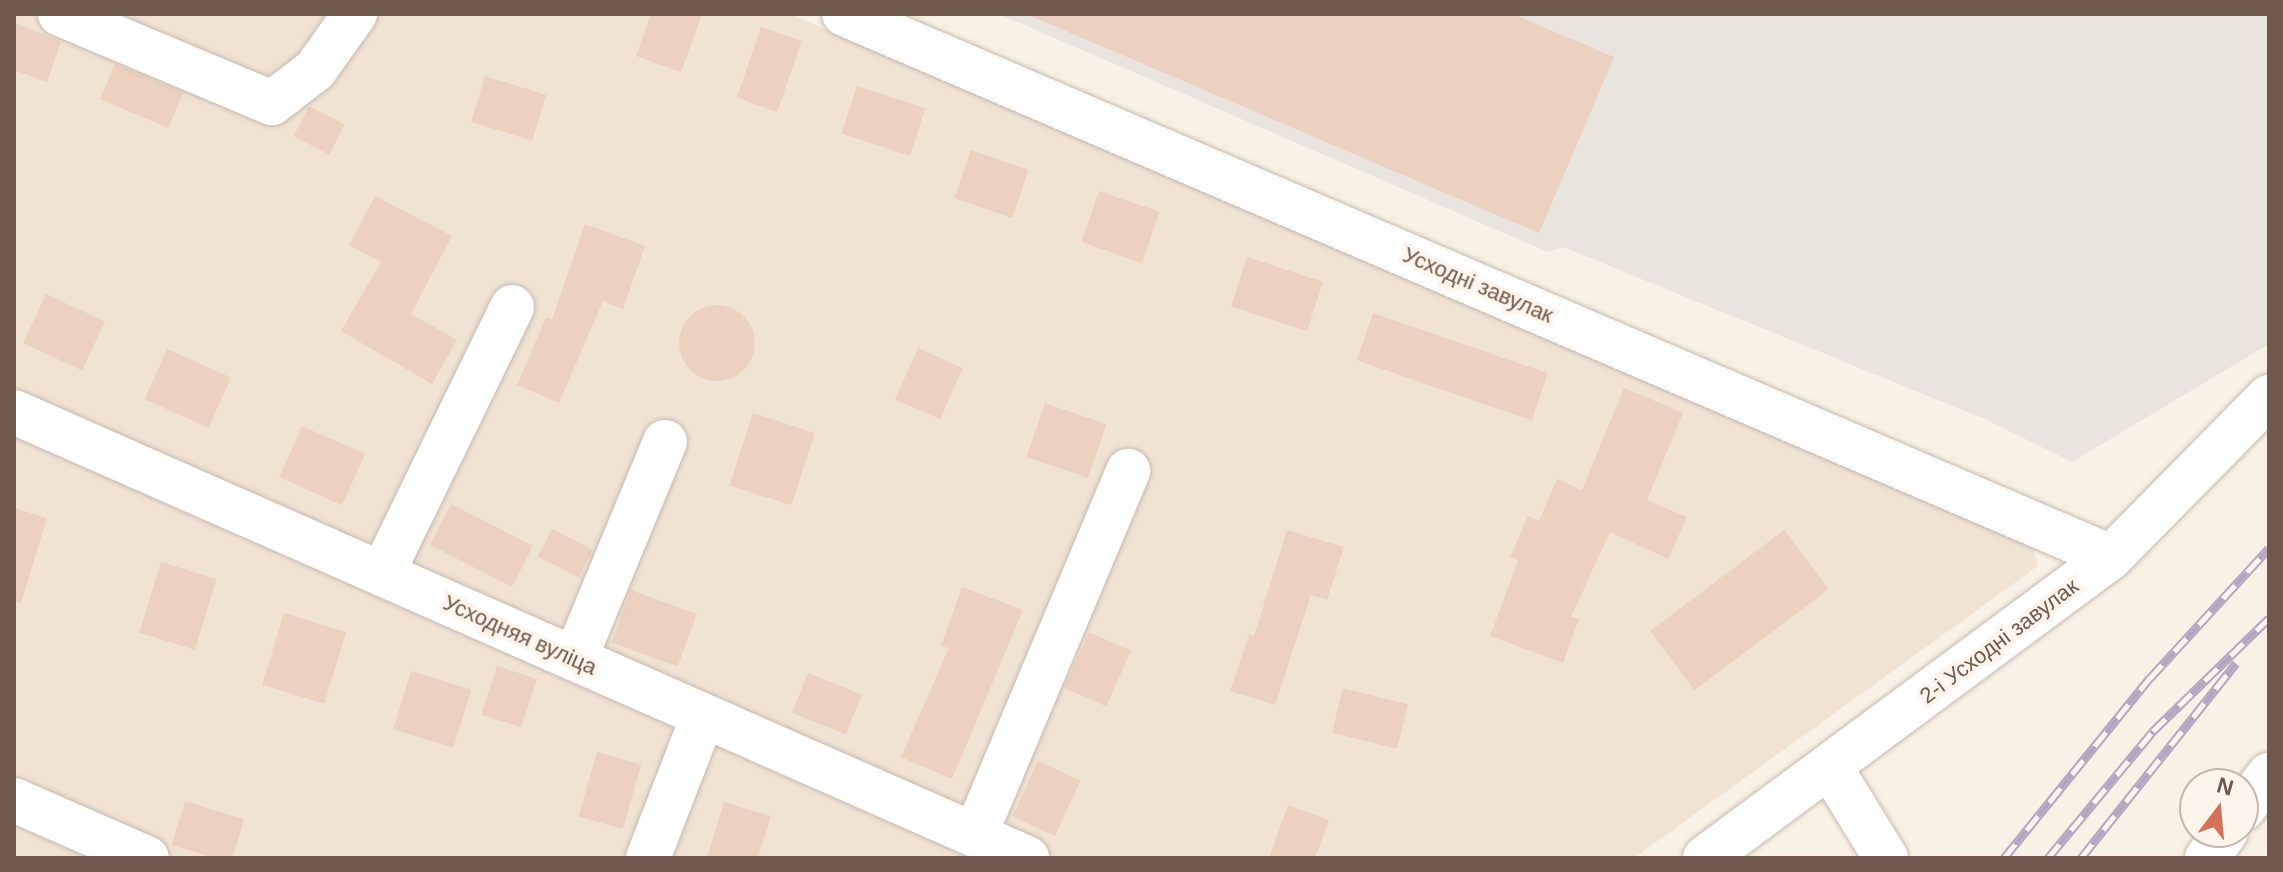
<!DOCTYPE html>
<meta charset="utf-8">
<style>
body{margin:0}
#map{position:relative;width:2283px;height:872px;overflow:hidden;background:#f9f1e5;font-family:Helvetica,sans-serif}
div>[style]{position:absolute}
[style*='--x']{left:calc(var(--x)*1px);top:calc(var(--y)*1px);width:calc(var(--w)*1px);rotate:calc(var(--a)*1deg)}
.residential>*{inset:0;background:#f0e3d4}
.industrial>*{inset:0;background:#eae4df}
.building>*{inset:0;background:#ecd0c0;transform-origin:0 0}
.round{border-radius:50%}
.roads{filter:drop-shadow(0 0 2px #c9b9ad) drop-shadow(0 0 2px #c9b9ad)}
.minor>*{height:44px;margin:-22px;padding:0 22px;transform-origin:22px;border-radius:22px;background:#fff}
.rail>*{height:9px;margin-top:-4.5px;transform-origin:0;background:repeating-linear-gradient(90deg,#fdf5eb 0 18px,#b4a5c1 0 36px);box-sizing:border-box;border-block:2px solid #b4a5c1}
span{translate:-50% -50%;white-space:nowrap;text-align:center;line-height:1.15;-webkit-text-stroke:8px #fdf5eb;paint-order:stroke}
.street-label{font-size:22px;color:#6f584d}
.frame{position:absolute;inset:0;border:16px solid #6f584d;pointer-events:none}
.north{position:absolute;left:2179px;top:768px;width:80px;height:80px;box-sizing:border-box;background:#fdf5eb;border:2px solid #c4b6ac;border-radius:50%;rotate:16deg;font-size:22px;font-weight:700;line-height:32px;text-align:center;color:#6f584d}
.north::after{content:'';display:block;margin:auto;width:28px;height:36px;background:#d57158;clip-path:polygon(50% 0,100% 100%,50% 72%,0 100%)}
</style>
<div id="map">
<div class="residential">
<div style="clip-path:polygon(14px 14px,789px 14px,2029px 537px,2038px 566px,1634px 858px,14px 858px)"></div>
</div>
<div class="industrial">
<div style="clip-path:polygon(999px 14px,2269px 14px,2269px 344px,2072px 462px,1987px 420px,1563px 247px,1548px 252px)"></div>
</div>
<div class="building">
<div style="clip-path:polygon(651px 14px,702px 14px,681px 72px,636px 56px)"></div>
<div style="clip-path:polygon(1026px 14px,1513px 14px,1614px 57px,1539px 233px)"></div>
<div style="clip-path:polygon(14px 22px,61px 42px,47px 82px,14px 70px)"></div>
<div style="left:761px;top:27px;width:43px;height:75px;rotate:19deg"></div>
<div style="left:115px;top:64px;width:74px;height:38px;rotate:23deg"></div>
<div style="left:485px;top:76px;width:64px;height:48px;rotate:17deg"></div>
<div style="left:857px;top:86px;width:72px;height:50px;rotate:18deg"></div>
<div style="left:309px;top:106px;width:40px;height:34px;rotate:27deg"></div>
<div style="left:971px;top:150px;width:61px;height:51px;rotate:19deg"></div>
<div style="left:1099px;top:191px;width:64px;height:54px;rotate:19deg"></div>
<div style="clip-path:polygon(375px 196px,452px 236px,411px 314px,457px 340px,432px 384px,341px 331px,381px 262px,349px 245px)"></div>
<div style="clip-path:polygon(585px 224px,645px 246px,623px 309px,603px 301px,559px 403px,517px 385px,546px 317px,552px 319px)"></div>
<div style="left:1247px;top:257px;width:80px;height:52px;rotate:18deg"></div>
<div style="left:46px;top:294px;width:65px;height:54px;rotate:25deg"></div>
<div class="round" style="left:679px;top:305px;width:76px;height:76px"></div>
<div style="left:1373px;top:313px;width:185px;height:50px;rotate:19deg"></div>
<div style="left:918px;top:348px;width:49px;height:56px;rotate:24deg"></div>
<div style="left:167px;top:349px;width:70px;height:55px;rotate:24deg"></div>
<div style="clip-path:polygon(1624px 388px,1683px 413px,1647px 500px,1687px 517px,1668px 559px,1610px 532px,1571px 617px,1579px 619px,1563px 663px,1490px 636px,1518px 561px,1510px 557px,1528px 516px,1539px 521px,1557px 479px,1582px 490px)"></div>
<div style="left:1045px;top:403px;width:65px;height:57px;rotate:19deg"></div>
<div style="left:753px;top:413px;width:65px;height:76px;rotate:18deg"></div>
<div style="left:302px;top:426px;width:69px;height:56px;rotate:24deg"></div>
<div style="left:451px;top:504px;width:92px;height:46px;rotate:27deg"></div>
<div style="clip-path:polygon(14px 508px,47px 518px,21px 603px,14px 602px)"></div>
<div style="left:552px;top:529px;width:46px;height:31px;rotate:27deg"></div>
<div style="clip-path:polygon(1287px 530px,1344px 547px,1327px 600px,1311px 595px,1275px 705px,1230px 691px,1249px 634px,1254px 636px)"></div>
<div style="left:1784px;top:530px;width:74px;height:168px;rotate:53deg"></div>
<div style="left:161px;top:562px;width:58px;height:74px;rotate:17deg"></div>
<div style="clip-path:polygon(962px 587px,1023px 610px,952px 779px,901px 757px,949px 648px,941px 646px)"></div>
<div style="left:631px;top:590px;width:70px;height:56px;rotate:20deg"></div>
<div style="left:284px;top:613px;width:65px;height:75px;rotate:17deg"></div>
<div style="left:1089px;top:632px;width:46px;height:61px;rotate:24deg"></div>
<div style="left:497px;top:666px;width:42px;height:51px;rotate:18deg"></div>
<div style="left:411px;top:671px;width:63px;height:61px;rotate:17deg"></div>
<div style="left:808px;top:673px;width:58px;height:43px;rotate:22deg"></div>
<div style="left:1343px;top:688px;width:67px;height:46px;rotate:14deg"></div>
<div style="left:597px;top:752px;width:46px;height:67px;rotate:16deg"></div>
<div style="left:1038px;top:761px;width:47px;height:61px;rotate:25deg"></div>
<div style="left:185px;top:801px;width:62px;height:46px;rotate:17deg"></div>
<div style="clip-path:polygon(724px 802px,771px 816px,758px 858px,707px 858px)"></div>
<div style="clip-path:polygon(1288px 805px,1329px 820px,1315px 858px,1269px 858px)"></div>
</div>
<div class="roads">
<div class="minor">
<div style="--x:60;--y:14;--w:230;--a:22.8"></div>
<div style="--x:272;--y:103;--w:54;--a:-37.5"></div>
<div style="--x:315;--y:70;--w:69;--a:-54.5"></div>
<div style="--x:844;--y:14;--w:1378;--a:23.2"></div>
<div style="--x:14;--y:412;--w:1107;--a:23.76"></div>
<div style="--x:382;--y:574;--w:297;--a:-64"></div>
<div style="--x:575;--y:659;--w:235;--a:-67.5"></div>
<div style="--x:1830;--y:767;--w:107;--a:58.4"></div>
<div style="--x:14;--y:800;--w:145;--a:23.6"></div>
<div style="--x:2243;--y:809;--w:43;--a:-52.6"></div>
<div style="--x:976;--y:833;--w:393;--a:-67.2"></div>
<div style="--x:648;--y:858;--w:152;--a:-68.8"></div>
<div style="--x:1705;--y:858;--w:505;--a:-36.55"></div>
<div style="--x:2111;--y:557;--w:225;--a:-45.4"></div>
<div style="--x:2207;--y:858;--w:32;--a:-54"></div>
</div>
</div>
<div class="rail">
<div style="--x:2004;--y:858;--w:232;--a:-51"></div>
<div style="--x:2150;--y:678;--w:176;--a:-47.5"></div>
<div style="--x:2048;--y:858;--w:165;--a:-50.4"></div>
<div style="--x:2153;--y:731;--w:162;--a:-44.2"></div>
<div style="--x:2081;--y:858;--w:249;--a:-51.5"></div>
</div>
<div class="street-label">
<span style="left:1478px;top:285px;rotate:23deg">Усходні завулак</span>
<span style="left:520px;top:635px;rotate:24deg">Усходняя вуліца</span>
<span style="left:1999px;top:641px;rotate:-37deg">2-і Усходні завулак</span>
</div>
<div class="frame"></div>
<div class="north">N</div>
</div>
